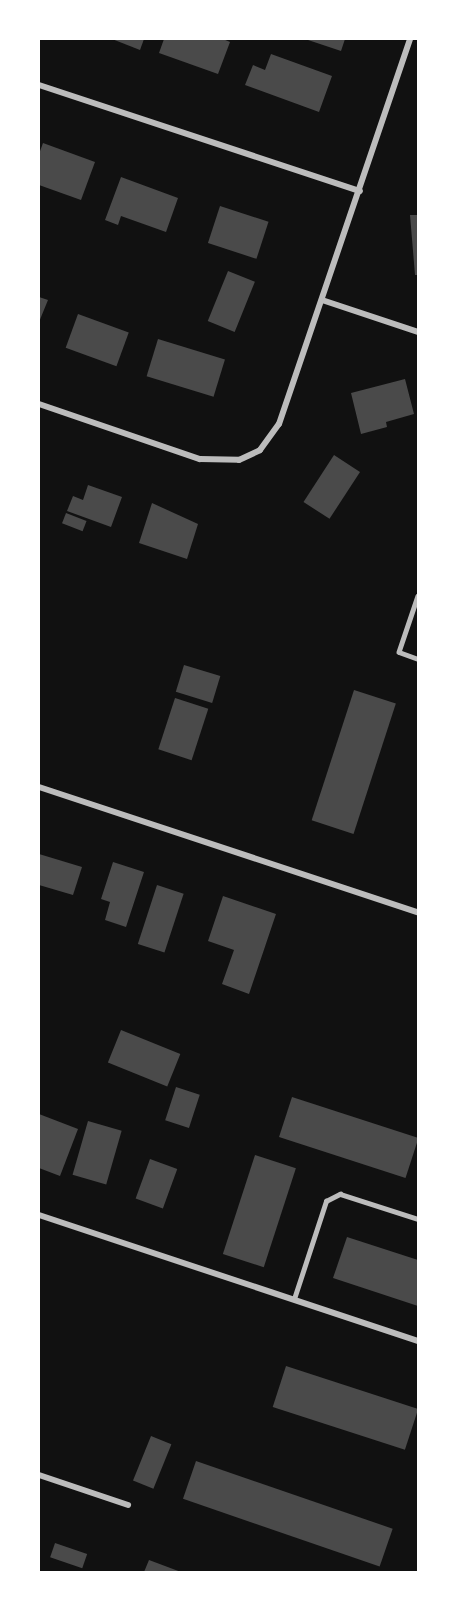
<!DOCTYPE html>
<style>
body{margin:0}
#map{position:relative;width:457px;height:1611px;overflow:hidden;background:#111;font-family:Commissioner,sans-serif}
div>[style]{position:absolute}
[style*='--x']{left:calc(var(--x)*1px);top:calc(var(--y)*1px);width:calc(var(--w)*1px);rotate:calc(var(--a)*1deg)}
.building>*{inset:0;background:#4a4a4a;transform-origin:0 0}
.service>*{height:4.5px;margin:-2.25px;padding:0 2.25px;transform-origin:2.25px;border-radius:2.25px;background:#bcbcbc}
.minor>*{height:6px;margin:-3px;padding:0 3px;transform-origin:3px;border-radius:3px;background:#bcbcbc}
span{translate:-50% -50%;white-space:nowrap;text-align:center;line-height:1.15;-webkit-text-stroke:4.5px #fff;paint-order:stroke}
.frame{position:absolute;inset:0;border:40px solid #fff;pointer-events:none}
</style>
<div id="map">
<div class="building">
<div style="clip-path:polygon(112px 39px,144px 39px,140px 50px)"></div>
<div style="clip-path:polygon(164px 39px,223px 39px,230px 42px,218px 74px,159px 53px)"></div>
<div style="clip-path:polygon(305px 39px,345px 39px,341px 51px)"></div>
<div style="clip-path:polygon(271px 54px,332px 76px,319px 112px,245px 85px,253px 65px,265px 70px)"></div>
<div style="clip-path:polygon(43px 143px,95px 162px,81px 200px,39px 185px,39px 154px)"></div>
<div style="clip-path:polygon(121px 177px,178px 198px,166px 232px,121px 216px,118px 225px,105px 220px)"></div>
<div style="left:220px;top:206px;width:51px;height:39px;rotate:18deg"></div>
<div style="clip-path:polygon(410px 215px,418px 215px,418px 275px,415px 275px)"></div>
<div style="left:228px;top:271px;width:29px;height:54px;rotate:22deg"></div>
<div style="clip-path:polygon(39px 297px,48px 300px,39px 322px)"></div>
<div style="left:78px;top:314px;width:54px;height:36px;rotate:20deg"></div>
<div style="left:158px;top:339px;width:70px;height:39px;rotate:17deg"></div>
<div style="clip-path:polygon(405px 379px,414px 414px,386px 422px,387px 427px,361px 434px,351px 393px)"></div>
<div style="left:334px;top:455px;width:31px;height:56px;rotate:33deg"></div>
<div style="clip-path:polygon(88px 485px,122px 497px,111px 527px,67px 511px,73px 496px,83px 500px)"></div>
<div style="clip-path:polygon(152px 503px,198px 524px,187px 559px,139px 543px)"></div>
<div style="left:66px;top:513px;width:22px;height:11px;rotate:21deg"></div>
<div style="left:184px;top:665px;width:38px;height:28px;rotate:17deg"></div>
<div style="left:354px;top:690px;width:44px;height:137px;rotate:18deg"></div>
<div style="left:175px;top:698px;width:35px;height:54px;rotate:18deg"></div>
<div style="clip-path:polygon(39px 854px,82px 867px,73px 895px,39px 885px)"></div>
<div style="clip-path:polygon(113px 862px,144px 872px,126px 927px,105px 920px,110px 902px,101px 899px)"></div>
<div style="left:157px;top:885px;width:28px;height:62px;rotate:18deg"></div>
<div style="clip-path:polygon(223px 896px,276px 914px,249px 994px,222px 984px,234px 950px,208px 941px)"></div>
<div style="left:121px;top:1030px;width:64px;height:35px;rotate:22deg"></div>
<div style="left:176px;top:1087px;width:25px;height:35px;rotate:18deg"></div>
<div style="left:292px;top:1097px;width:133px;height:42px;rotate:18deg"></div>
<div style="clip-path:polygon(39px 1114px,78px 1129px,60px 1176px,39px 1168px)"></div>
<div style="left:88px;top:1121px;width:35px;height:56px;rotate:16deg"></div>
<div style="left:255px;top:1155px;width:43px;height:104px;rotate:18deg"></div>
<div style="left:150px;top:1159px;width:29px;height:42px;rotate:20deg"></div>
<div style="clip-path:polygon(347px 1237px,418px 1260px,418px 1306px,333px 1278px)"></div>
<div style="left:286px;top:1366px;width:139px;height:43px;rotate:18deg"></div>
<div style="left:151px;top:1436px;width:22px;height:48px;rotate:22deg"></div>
<div style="left:196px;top:1461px;width:208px;height:40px;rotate:19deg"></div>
<div style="left:55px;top:1543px;width:34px;height:15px;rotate:19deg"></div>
<div style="clip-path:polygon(149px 1560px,181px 1572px,144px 1572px)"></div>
</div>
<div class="service">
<div style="--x:418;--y:596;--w:59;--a:108.7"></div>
<div style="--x:399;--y:652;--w:20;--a:20"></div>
<div style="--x:294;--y:1299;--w:103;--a:-71.9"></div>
<div style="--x:326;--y:1201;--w:16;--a:-27"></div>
<div style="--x:340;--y:1194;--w:82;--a:17.8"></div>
</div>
<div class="minor">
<div style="--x:39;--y:85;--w:338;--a:18.3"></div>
<div style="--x:322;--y:300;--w:101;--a:18.4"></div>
<div style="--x:39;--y:404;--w:170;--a:18.9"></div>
<div style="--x:200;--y:459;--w:39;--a:1"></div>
<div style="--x:239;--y:460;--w:23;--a:-25"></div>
<div style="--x:260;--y:450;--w:32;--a:-54"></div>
<div style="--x:279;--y:424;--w:407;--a:-71.2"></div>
<div style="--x:39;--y:787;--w:399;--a:18.3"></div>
<div style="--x:39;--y:1215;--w:399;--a:18.4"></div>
<div style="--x:39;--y:1475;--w:94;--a:18.6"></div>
</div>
<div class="frame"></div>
</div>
